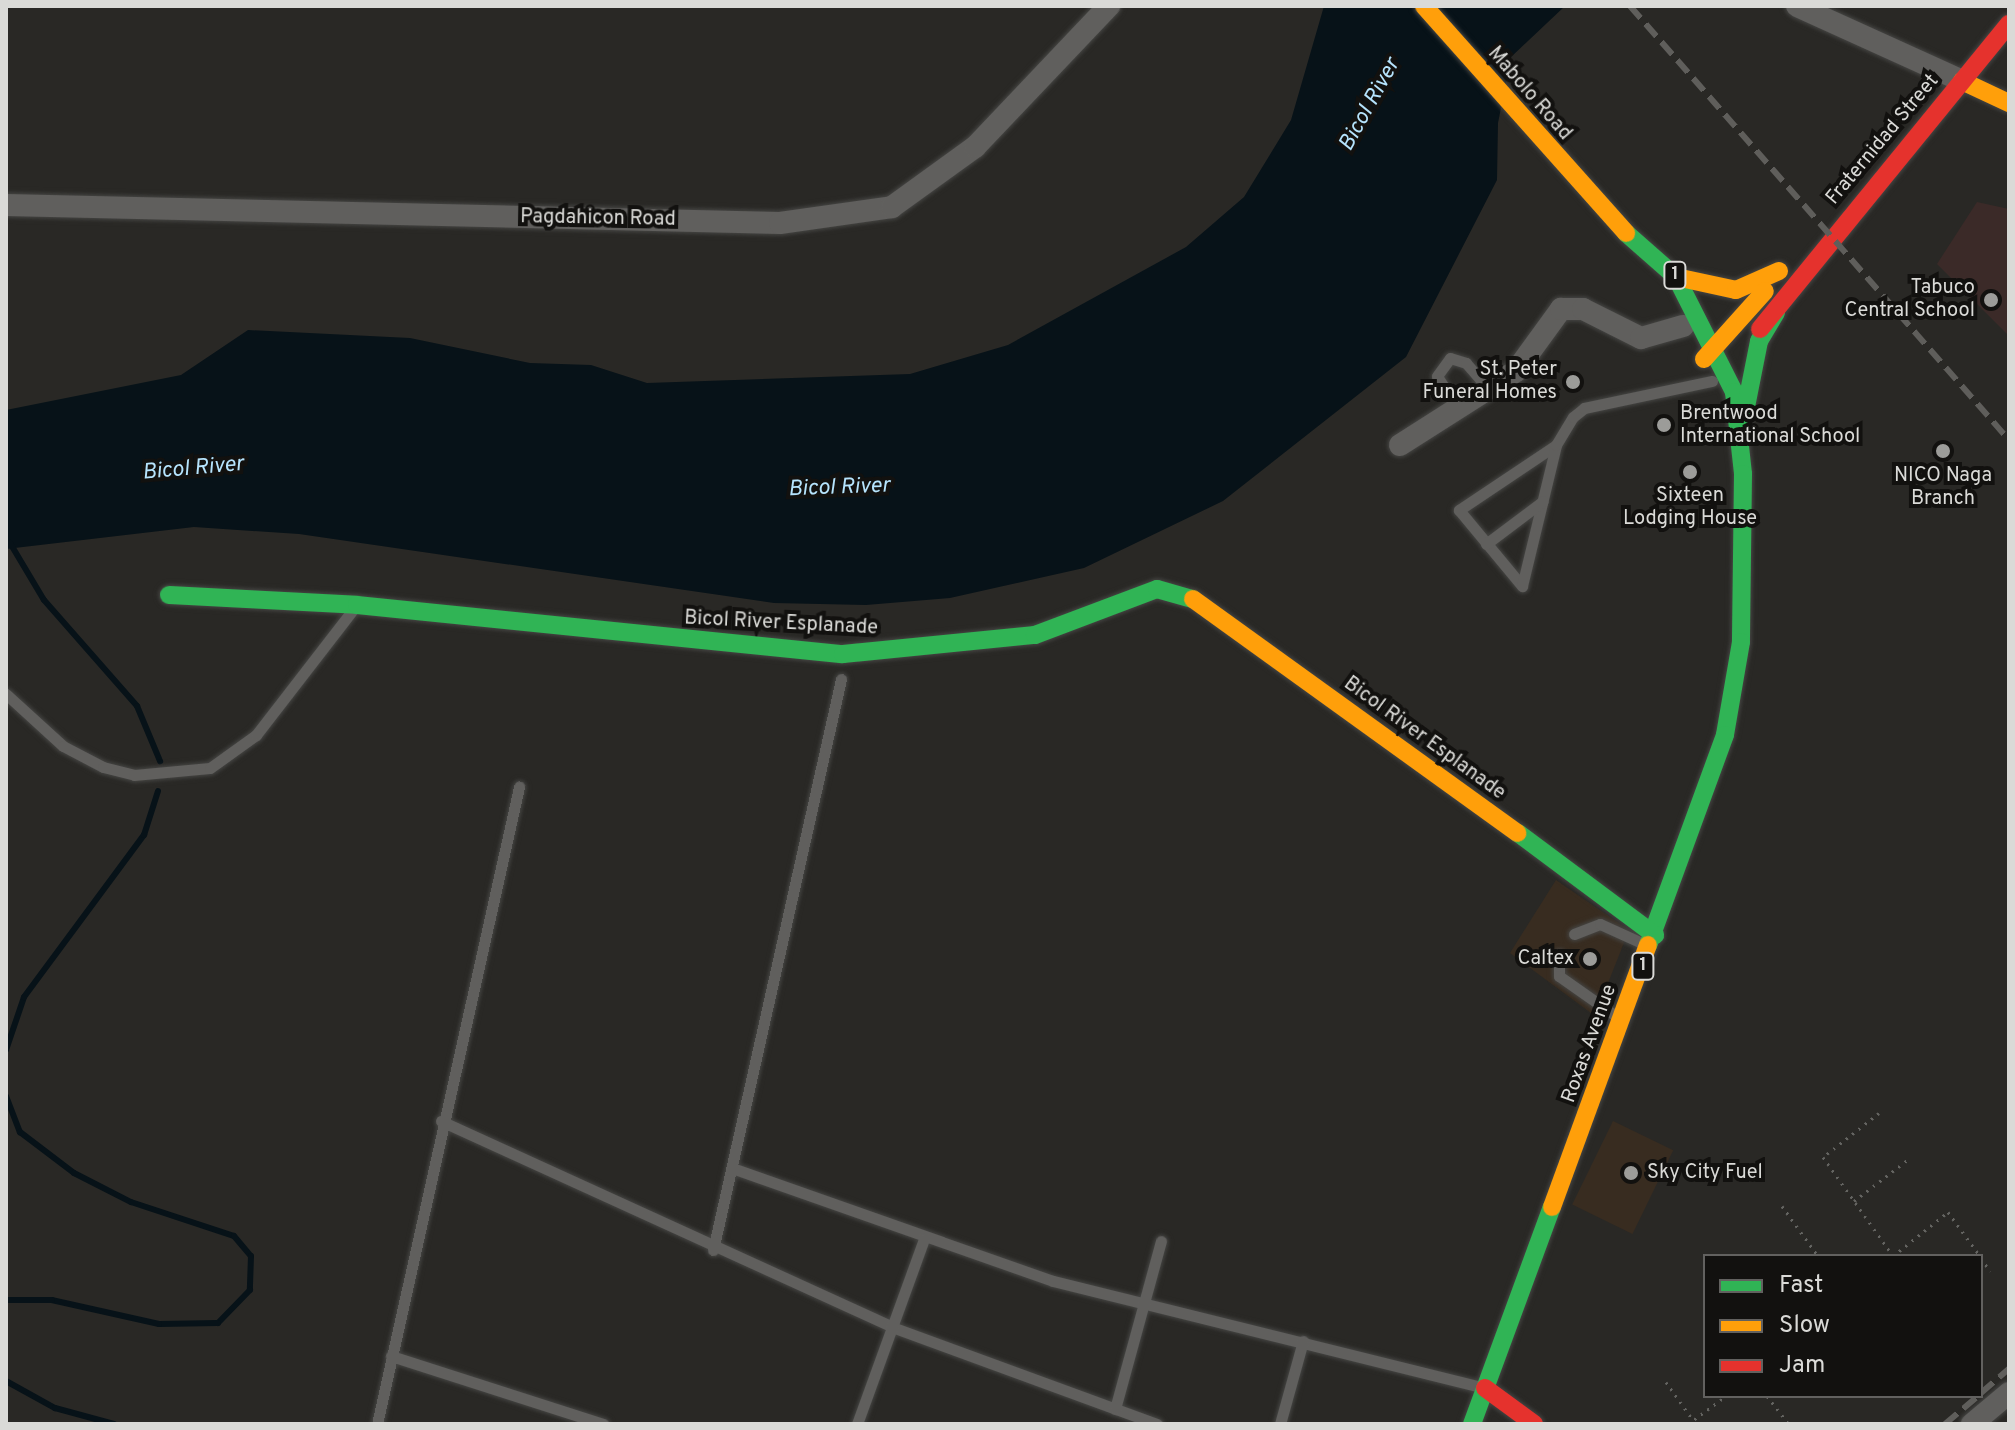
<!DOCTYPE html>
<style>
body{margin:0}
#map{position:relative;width:2015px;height:1430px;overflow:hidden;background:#292825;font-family:Overpass,sans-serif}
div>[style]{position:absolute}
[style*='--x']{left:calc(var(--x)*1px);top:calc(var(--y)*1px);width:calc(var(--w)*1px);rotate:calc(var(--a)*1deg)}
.commercial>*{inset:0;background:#382c20;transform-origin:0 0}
.education>*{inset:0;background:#3b2a28}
.water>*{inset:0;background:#071218}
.stream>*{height:6px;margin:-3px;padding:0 3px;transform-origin:3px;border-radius:3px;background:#071218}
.path>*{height:3px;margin-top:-1.5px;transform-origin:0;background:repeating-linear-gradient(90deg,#646461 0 2px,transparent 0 8px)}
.roads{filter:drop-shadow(0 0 2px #454543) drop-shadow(0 0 2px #454543)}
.lane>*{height:11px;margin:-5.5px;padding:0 5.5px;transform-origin:5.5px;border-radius:5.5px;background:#605f5d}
.street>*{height:22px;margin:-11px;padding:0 11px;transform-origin:11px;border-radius:11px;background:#605f5d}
.fast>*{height:18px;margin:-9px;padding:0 9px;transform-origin:9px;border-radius:9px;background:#30b455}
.slow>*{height:18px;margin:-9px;padding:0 9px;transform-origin:9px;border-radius:9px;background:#ff9f0a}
.jam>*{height:18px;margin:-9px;padding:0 9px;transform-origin:9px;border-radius:9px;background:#e5322d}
.rail>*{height:6px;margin-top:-3px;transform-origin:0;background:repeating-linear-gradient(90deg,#5f5e5b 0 16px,transparent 0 24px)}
.dots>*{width:22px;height:22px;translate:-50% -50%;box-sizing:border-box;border:4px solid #12110f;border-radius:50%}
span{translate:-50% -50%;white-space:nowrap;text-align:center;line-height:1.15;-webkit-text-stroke:8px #12110f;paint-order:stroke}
.shield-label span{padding:2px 6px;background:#12110f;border:2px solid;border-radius:6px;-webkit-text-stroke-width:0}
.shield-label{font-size:18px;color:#dadad7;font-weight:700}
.street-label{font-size:20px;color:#dadad7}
.poi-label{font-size:20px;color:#dadad7}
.right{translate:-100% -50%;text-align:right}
.left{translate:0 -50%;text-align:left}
.water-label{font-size:22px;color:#b6e4fd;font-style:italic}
.frame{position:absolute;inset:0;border:8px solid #dadad7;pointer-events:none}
.legend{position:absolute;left:1703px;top:1254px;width:280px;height:144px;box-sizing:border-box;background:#12110f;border:2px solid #62615f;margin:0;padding:10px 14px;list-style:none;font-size:24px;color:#dadad7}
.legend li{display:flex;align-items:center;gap:16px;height:40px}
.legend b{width:40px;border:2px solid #62615f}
</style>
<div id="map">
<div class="commercial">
<div style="clip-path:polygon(1556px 880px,1629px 930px,1595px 1016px,1510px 953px)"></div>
<div style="left:1613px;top:1121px;width:67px;height:93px;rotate:26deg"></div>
</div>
<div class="education">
<div style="clip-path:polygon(1977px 202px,2009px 209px,2009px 336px,1937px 264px)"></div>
</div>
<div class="water">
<div style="clip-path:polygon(1324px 6px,1565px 6px,1511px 57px,1498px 123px,1497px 180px,1406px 357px,1223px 501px,1084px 568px,950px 598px,866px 605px,774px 603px,299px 534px,194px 527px,6px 549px,6px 410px,181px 375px,248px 330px,410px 338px,530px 363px,591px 365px,647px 383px,910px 374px,1008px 345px,1186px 247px,1244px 197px,1291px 120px)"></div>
</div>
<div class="stream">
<div style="--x:10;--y:543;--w:66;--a:59.2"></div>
<div style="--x:44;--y:600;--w:141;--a:48.7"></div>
<div style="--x:137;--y:706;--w:60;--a:67.3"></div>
<div style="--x:6;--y:1050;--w:56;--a:-71.2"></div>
<div style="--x:24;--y:997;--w:202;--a:-53.5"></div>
<div style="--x:144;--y:835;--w:46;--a:-72.3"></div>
<div style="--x:6;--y:1096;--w:39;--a:69"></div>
<div style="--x:20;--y:1132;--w:68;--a:37.2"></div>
<div style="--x:74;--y:1173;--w:64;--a:27"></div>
<div style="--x:131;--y:1202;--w:108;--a:18.3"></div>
<div style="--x:234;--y:1236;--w:26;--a:50"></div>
<div style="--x:251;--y:1256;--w:34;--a:92"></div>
<div style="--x:250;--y:1290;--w:46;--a:134.1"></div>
<div style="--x:218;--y:1323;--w:59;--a:179"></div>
<div style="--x:159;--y:1324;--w:110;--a:-167.4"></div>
<div style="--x:52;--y:1300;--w:46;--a:180"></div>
<div style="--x:6;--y:1381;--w:56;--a:28.9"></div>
<div style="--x:55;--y:1408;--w:61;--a:15.2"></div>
</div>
<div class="path">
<div style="--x:1879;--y:1113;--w:71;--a:141.8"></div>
<div style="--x:1823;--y:1157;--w:121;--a:54.7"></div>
<div style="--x:1854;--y:1201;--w:71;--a:-37.5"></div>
<div style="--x:1782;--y:1206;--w:62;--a:54.2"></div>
<div style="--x:1893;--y:1256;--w:70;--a:-38.7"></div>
<div style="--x:1948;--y:1212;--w:54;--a:54"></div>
<div style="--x:1981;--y:1258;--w:16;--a:55"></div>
<div style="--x:1666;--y:1382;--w:47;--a:54.6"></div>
<div style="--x:1767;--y:1396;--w:36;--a:52"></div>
<div style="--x:1688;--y:1424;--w:47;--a:-36.4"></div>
</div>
<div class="roads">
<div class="lane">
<div style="--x:1455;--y:404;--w:33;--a:-123"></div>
<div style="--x:1437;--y:376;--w:22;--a:-54"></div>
<div style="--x:1450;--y:358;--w:17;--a:17"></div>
<div style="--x:1466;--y:363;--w:35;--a:49"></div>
<div style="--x:1556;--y:445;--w:117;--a:146.2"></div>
<div style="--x:1459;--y:510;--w:99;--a:50.3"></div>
<div style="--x:1522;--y:586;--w:145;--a:-76.4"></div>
<div style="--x:1556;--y:445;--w:33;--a:-59"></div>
<div style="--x:1573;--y:417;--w:14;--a:-39"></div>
<div style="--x:1584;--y:408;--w:131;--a:-11.9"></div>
<div style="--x:1486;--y:544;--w:71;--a:-37"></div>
<div style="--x:6;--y:694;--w:77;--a:42.4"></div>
<div style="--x:63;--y:746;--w:45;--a:27.7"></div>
<div style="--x:103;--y:767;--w:32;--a:14"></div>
<div style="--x:134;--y:775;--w:76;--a:-5.3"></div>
<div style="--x:210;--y:768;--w:57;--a:-35.7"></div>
<div style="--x:256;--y:735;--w:160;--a:-52.3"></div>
<div style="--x:1574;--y:934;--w:28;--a:-21"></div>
<div style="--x:1600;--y:924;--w:46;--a:24.3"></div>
<div style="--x:1559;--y:955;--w:21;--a:90"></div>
<div style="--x:1559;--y:976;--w:66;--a:35.1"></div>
<div style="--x:441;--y:1121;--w:496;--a:24.5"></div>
<div style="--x:892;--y:1327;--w:282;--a:20.1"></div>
<div style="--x:732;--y:1168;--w:340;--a:19.4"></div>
<div style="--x:1053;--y:1281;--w:437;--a:13.9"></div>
<div style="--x:713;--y:1250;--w:585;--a:-77.36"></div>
<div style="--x:391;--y:1356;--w:223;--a:17.8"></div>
<div style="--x:1115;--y:1409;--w:174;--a:-74.7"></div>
<div style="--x:377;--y:1424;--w:653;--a:-77.43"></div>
<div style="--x:857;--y:1424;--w:197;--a:-70.1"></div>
<div style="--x:1280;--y:1424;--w:86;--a:-74.5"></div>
</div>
<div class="street">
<div style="--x:1797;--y:6;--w:181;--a:24.4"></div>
<div style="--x:6;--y:205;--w:774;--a:1.33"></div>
<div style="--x:780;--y:223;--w:113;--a:-8.1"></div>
<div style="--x:892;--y:207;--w:102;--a:-35.9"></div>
<div style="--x:975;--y:147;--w:195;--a:-46.5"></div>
<div style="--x:1400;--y:445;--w:138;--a:-32.5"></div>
<div style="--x:1516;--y:371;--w:77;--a:-54"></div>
<div style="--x:1561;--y:309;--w:22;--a:0"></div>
<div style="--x:1583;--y:309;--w:65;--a:26.6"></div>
<div style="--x:1641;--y:338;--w:44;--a:-15.9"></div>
<div style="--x:1972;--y:1424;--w:48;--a:-40"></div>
</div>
<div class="fast">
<div style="--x:1626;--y:233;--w:67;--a:41.3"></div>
<div style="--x:1676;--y:277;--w:129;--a:63.2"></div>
<div style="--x:1734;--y:392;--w:82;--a:83.7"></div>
<div style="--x:1743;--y:474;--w:168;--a:90.7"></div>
<div style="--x:1741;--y:642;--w:94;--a:99.8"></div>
<div style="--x:1725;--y:735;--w:224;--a:110.1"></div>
<div style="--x:1744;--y:417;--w:77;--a:-78.8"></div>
<div style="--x:1759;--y:341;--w:33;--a:-59"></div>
<div style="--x:169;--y:595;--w:188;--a:3"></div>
<div style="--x:357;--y:605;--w:488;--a:5.8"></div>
<div style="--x:843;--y:654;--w:193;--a:-5.7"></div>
<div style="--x:1035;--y:635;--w:130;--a:-20.7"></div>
<div style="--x:1157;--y:589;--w:37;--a:16"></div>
<div style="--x:1518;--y:833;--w:171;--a:36.7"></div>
<div style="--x:1472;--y:1424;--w:231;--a:-69.8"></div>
</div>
<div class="slow">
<div style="--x:1424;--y:6;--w:304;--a:48.3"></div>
<div style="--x:1962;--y:81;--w:52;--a:25.1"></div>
<div style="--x:1676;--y:277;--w:61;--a:12.2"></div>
<div style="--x:1736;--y:290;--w:47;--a:-23.8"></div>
<div style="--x:1704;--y:359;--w:91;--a:-48.1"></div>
<div style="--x:1193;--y:599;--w:400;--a:35.8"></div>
<div style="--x:1552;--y:1207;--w:279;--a:-69.9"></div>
</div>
<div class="jam">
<div style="--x:1760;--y:329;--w:394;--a:-50.8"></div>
<div style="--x:1485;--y:1388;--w:61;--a:36.3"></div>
</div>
</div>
<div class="rail">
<div style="--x:1630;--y:6;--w:576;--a:48.87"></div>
<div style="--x:1981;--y:1393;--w:37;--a:-41"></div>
<div style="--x:1945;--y:1424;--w:43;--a:-40.3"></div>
</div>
<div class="dots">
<div style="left:1991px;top:300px;background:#9c9c99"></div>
<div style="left:1573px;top:382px;background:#9c9c99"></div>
<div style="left:1664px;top:425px;background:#9c9c99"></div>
<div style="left:1943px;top:451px;background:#9c9c99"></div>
<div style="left:1690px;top:472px;background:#9c9c99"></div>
<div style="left:1590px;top:959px;background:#9c9c99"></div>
<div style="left:1631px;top:1173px;background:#9c9c99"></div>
</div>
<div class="shield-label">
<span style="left:1675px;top:275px">1</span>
<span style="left:1643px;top:966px">1</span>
</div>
<div class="street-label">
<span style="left:1529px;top:94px;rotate:49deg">Mabolo Road</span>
<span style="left:1883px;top:140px;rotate:-50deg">Fraternidad Street</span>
<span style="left:598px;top:219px;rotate:1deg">Pagdahicon Road</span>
<span style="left:781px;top:624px;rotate:3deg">Bicol River Esplanade</span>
<span style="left:1424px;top:739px;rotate:36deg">Bicol River Esplanade</span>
<span style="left:1590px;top:1044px;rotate:-70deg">Roxas Avenue</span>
</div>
<div class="poi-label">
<span class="right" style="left:1975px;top:300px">Tabuco<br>Central School</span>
<span class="right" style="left:1557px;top:382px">St. Peter<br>Funeral Homes</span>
<span class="left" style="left:1680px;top:426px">Brentwood<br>International School</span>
<span style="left:1943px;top:488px">NICO Naga<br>Branch</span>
<span style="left:1690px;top:508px">Sixteen<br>Lodging House</span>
<span class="right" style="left:1574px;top:959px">Caltex</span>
<span class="left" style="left:1647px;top:1173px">Sky City Fuel</span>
</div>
<div class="water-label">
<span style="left:1370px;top:105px;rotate:-61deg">Bicol River</span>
<span style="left:193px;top:469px;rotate:-5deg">Bicol River</span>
<span style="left:839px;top:488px;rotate:-2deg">Bicol River</span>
</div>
<div class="frame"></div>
<ul class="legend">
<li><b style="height:10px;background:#30b455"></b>Fast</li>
<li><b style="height:10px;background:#ff9f0a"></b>Slow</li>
<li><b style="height:10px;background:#e5322d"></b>Jam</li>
</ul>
</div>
